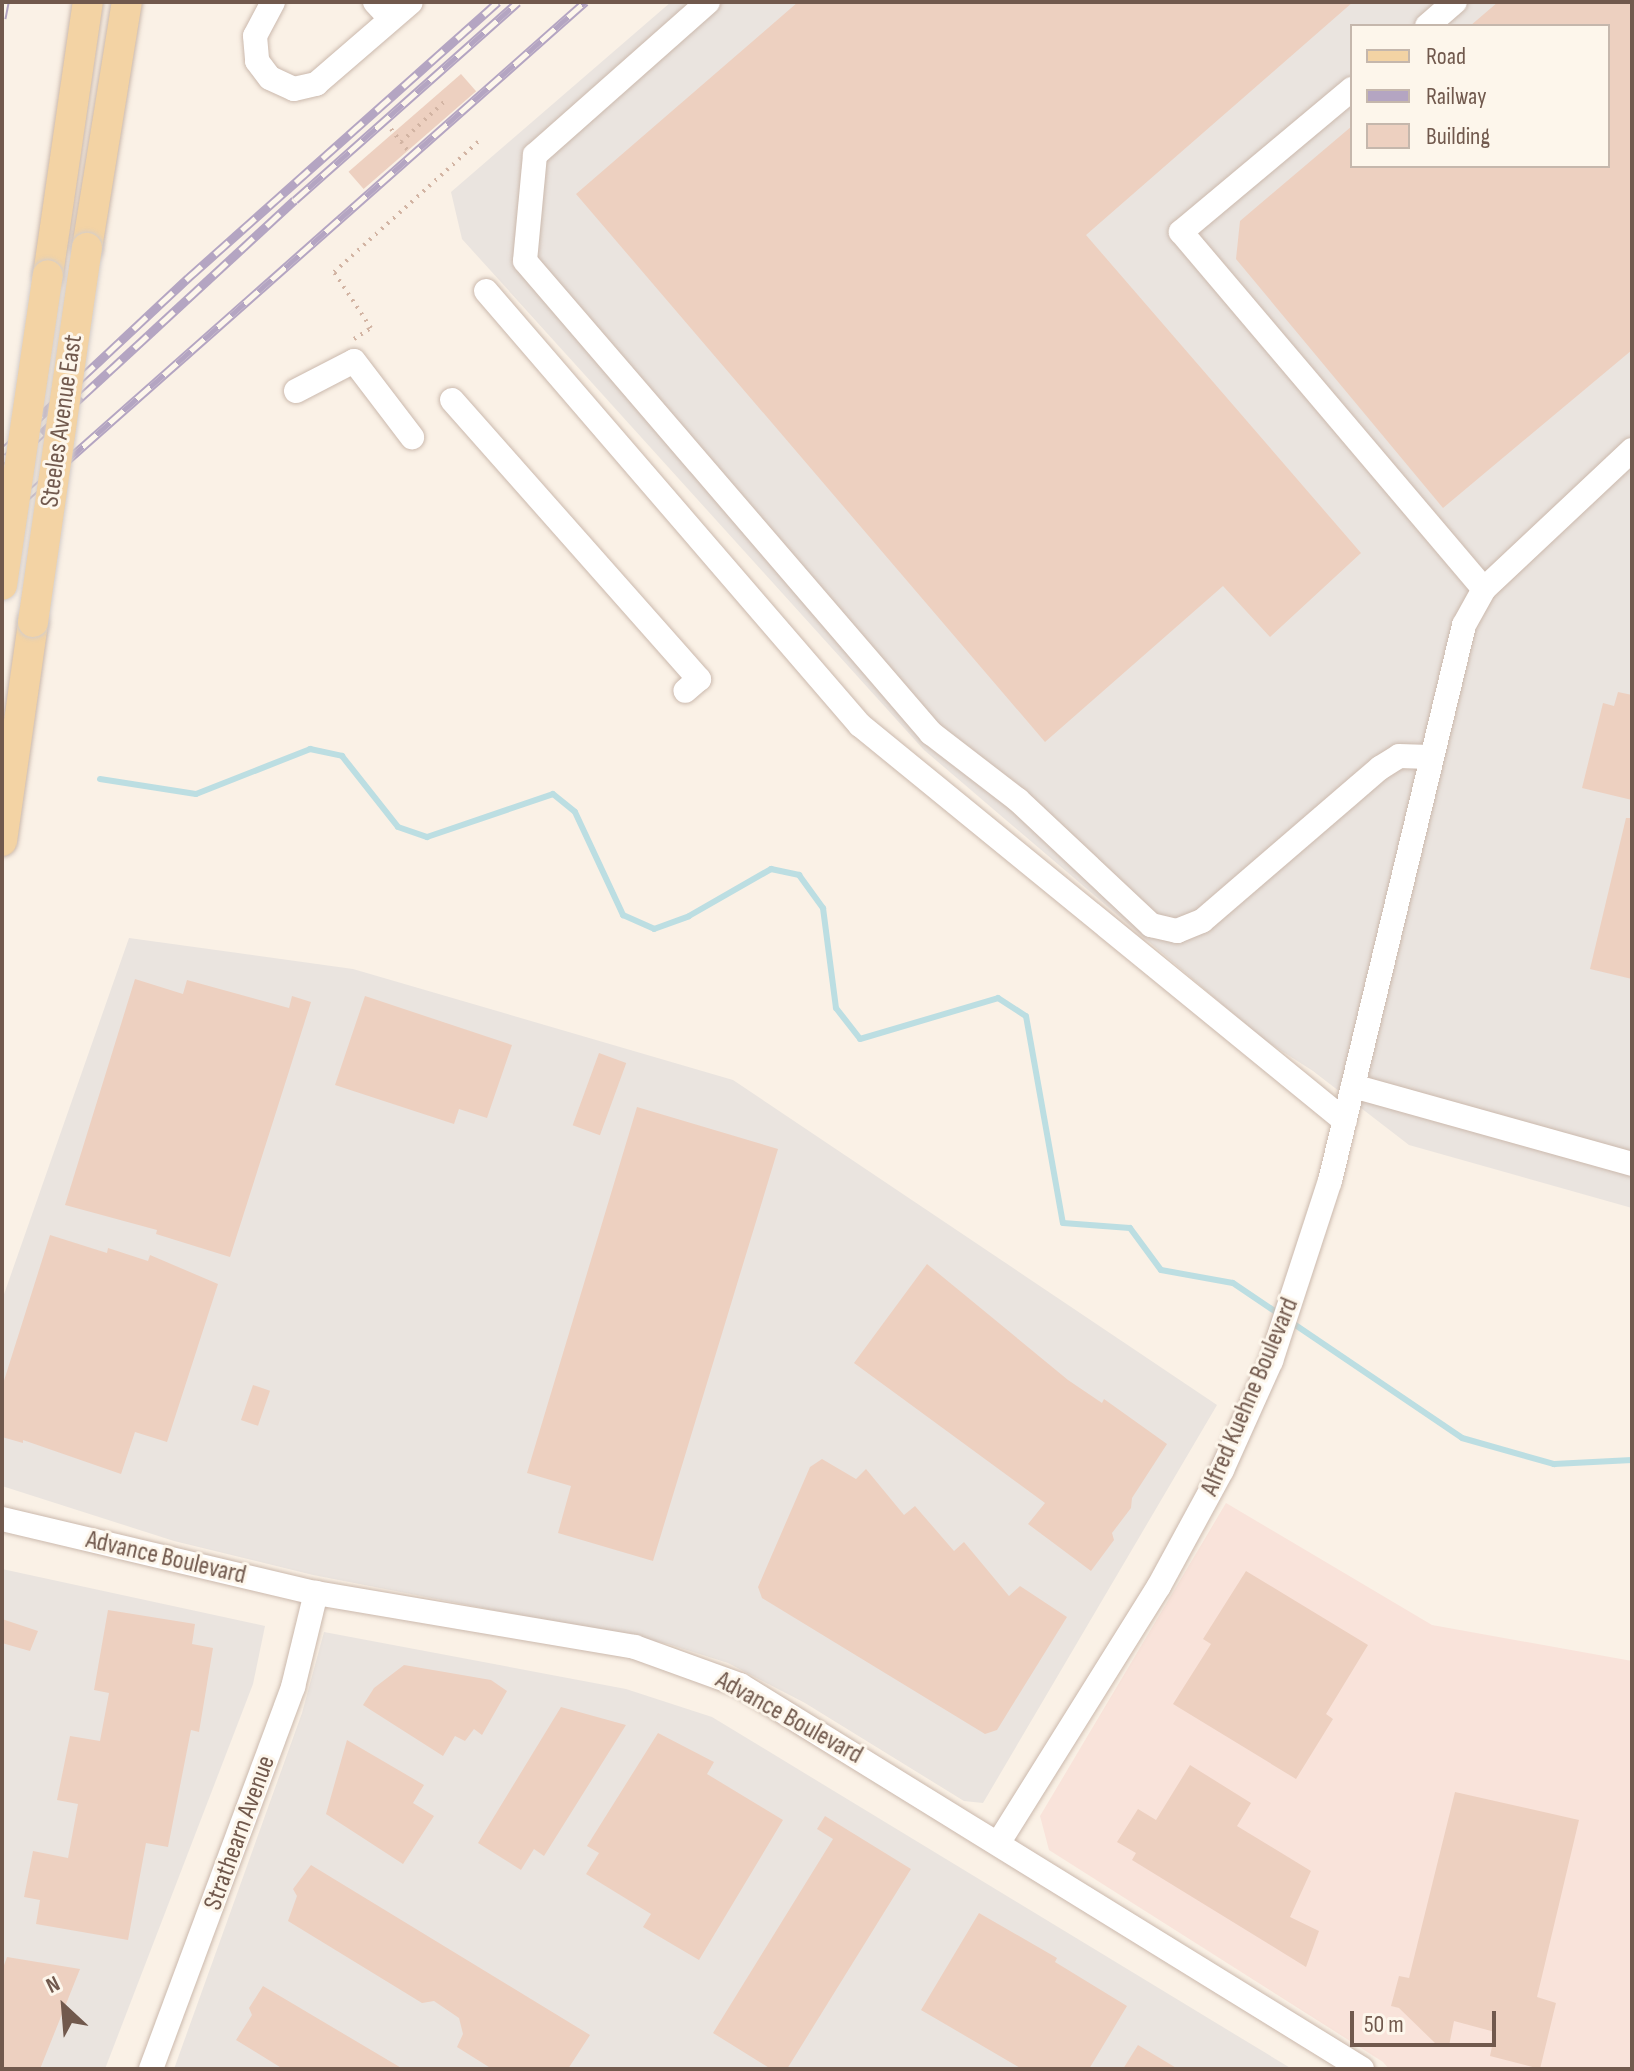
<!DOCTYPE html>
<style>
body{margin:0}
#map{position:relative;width:1634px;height:2071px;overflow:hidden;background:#faf1e6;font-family:"Sofia Sans Condensed",sans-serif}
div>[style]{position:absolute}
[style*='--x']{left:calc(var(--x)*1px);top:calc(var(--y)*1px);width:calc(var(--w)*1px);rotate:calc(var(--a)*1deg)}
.commercial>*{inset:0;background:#f9e3da}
.industrial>*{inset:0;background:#eae4df}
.stream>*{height:6px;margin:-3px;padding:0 3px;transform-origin:3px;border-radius:3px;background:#bcdee2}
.building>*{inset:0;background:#edd0c0;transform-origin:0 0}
.path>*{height:4px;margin-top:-2px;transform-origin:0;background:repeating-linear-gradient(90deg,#d2b4a3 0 2px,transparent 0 8px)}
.roads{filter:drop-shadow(0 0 2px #cbb9ad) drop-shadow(0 0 2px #cbb9ad)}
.minor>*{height:24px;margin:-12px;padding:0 12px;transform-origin:12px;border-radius:12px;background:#fff}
.major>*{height:30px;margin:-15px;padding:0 15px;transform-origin:15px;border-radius:15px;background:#f3d3a4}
.rail>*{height:9px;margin-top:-4.5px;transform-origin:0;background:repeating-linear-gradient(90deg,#fdf6eb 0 18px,#b4a5c2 0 36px);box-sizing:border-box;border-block:2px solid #b4a5c2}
.bridges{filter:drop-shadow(0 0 2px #d4cdca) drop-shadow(0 0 2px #d4cdca)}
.major-bridge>*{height:30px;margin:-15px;padding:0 15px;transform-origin:15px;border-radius:15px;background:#f3d3a4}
span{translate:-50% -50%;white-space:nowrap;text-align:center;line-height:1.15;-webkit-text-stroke:6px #fdf6eb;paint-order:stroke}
.street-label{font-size:26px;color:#71594d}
.frame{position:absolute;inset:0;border:4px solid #71594d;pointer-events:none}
.legend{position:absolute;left:1350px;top:24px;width:260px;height:144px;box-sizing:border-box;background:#fdf6eb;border:2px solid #c5b7ac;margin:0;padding:10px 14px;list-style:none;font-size:24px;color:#71594d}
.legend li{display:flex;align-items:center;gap:16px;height:40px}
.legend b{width:40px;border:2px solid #c5b7ac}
.north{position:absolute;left:24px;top:1967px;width:80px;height:80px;-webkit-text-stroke:6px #fdf6eb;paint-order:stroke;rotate:334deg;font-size:22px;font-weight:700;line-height:32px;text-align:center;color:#71594d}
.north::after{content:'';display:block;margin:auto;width:28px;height:36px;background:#71594d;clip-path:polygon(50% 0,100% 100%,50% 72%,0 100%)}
.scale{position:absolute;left:1350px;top:2011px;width:146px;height:36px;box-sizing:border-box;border:4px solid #71594d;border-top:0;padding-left:10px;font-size:24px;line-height:28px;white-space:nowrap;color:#71594d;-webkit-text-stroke:6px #fdf6eb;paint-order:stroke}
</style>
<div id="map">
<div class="commercial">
<div style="clip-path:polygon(1226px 1503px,1432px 1625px,1632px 1661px,1632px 2069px,1389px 2069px,1383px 2062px,1049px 1850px,1040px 1816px)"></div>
</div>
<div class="industrial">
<div style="clip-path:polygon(evenodd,671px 2px,1632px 2px,1632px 1208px,1409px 1145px,1313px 1071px,1263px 1039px,924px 750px,462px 239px,451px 192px,671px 2px,1352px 26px,1608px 26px,1608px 166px,1352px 166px,1352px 26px)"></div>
<div style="clip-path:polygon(129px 938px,353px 969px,733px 1080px,1217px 1405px,983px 1803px,964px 1801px,805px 1703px,728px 1663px,668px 1644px,313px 1575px,174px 1541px,2px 1486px,2px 1300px)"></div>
<div style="clip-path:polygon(2px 1569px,265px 1626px,253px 1684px,105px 2069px,2px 2069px)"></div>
<div style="clip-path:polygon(324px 1632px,626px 1689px,712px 1717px,1292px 2069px,174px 2069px,302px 1713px)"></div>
</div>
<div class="stream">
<div style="--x:100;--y:779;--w:97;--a:8.9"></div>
<div style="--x:196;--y:794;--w:123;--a:-21.5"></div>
<div style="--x:310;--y:749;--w:33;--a:12"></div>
<div style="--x:342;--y:756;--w:90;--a:51.7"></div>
<div style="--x:398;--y:827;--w:31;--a:19"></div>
<div style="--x:427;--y:837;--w:133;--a:-18.8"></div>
<div style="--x:553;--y:794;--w:28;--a:39"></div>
<div style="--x:575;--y:812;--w:114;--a:65"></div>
<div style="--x:623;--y:915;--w:34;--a:24"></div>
<div style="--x:654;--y:929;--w:37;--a:-20"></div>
<div style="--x:689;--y:916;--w:95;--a:-29.8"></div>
<div style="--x:771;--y:869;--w:29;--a:12"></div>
<div style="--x:799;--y:875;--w:41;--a:54"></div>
<div style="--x:823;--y:908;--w:101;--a:82.6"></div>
<div style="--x:836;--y:1008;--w:39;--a:52"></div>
<div style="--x:860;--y:1039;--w:144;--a:-16.5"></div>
<div style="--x:998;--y:998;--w:33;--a:33"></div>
<div style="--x:1026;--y:1016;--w:210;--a:79.9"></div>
<div style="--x:1063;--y:1223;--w:67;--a:4.3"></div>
<div style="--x:1130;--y:1228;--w:52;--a:53.6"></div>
<div style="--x:1161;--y:1270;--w:73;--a:10.2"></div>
<div style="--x:1233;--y:1283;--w:55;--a:34"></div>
<div style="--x:1288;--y:1320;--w:210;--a:34.1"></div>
<div style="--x:1462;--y:1438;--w:96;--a:15.8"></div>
<div style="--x:1554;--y:1464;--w:78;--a:-2.9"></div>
</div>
<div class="building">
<div style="clip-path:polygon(798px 2px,1353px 2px,1086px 235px,1361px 553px,1270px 637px,1223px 586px,1045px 742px,576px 194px)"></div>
<div style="clip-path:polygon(1498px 2px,1632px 2px,1632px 350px,1443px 508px,1236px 259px,1240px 221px,1352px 126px,1352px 166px,1608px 166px,1608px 26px,1470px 26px)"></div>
<div style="left:461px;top:74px;width:23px;height:149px;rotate:49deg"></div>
<div style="clip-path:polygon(1618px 692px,1632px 695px,1632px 800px,1582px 788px,1603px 703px,1614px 706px)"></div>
<div style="clip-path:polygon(1626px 818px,1632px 818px,1632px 979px,1590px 969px)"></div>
<div style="clip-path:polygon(135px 979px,183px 994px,187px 980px,289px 1008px,292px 996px,311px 1002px,230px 1257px,156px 1234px,157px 1230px,65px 1205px)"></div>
<div style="clip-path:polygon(365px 996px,512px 1045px,487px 1118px,459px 1109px,454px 1124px,335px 1085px)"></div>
<div style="left:599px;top:1053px;width:29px;height:77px;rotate:20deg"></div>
<div style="clip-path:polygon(637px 1107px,778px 1149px,653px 1561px,558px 1533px,571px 1486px,527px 1473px)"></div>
<div style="clip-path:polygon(50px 1235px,107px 1253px,108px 1248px,148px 1261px,150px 1255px,218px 1284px,167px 1442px,135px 1432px,121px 1474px,23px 1440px,23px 1443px,2px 1437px,2px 1387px)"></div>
<div style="clip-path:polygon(927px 1264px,1068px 1380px,1102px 1403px,1104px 1399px,1167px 1444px,1132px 1498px,1131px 1508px,1112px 1533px,1114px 1540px,1091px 1571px,1028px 1524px,1045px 1503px,854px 1363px)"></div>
<div style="left:253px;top:1385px;width:18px;height:37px;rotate:19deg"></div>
<div style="clip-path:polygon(822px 1459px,856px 1479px,866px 1469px,904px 1515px,915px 1506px,954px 1551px,964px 1542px,1009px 1596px,1020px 1586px,1067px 1617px,997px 1730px,985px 1734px,762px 1598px,758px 1587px,810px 1467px)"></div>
<div style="clip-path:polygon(1246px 1571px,1368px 1645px,1326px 1714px,1333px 1719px,1296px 1779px,1173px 1704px,1211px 1644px,1203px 1639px)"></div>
<div style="clip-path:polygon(108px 1610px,195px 1624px,192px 1644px,213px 1648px,199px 1732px,191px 1730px,168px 1847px,146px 1843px,128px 1940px,36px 1924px,40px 1900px,24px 1897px,33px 1851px,68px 1858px,78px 1804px,57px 1800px,70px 1736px,100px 1741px,109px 1693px,94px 1690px)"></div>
<div style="clip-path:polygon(2px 1619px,38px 1631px,30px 1651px,2px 1643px)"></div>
<div style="clip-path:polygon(404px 1665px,491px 1680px,507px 1691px,482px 1735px,474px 1729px,465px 1741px,455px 1736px,443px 1756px,363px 1705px,374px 1688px)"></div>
<div style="clip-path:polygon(561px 1707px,626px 1725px,544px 1856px,534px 1849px,521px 1870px,478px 1843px)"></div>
<div style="clip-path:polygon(658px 1733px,714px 1762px,707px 1774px,783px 1820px,699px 1960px,643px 1927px,651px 1914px,586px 1874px,599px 1853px,587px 1846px)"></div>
<div style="clip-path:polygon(347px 1740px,424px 1785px,413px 1803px,434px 1816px,403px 1864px,326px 1814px)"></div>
<div style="clip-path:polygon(1190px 1765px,1251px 1803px,1237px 1826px,1311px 1871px,1290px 1917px,1319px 1931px,1306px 1967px,1132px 1860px,1136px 1853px,1117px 1842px,1138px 1809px,1156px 1820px)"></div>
<div style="clip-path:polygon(1455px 1792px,1579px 1820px,1537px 1997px,1556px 2003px,1540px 2069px,1490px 2056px,1495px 2032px,1454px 2021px,1449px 2046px,1435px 2043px,1399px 2008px,1391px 2006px,1399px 1976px,1409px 1978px)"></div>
<div style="clip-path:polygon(825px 1816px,911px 1869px,787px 2069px,771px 2069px,713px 2033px,833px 1839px,817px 1829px)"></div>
<div style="clip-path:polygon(311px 1865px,590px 2035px,568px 2069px,492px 2069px,457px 2047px,463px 2034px,459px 2018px,434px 2001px,422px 2003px,288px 1921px,297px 1896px,293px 1889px)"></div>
<div style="clip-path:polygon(979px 1913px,1057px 1958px,1055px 1962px,1127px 2006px,1089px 2069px,1022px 2069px,921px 2010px)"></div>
<div style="clip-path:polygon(7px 1957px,80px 1969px,40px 2069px,2px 2069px,2px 1971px)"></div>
<div style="clip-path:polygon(263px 1986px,403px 2069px,283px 2069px,236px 2040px,252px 2015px,249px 2008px)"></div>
<div style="clip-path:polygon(1138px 2045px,1178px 2069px,1123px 2069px)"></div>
</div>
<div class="path">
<div style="--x:391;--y:129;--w:29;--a:52"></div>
<div style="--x:401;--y:142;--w:62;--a:-43"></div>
<div style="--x:354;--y:339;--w:20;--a:-33"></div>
<div style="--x:371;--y:328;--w:67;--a:-123.5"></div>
<div style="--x:334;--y:272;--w:198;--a:-42.1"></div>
</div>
<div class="roads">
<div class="minor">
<div style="--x:273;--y:2;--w:38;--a:118"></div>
<div style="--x:255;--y:36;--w:25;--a:85"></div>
<div style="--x:257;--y:61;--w:21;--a:53"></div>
<div style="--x:270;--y:78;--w:26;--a:25"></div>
<div style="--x:294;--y:89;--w:23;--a:-13"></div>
<div style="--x:316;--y:84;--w:125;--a:-40.8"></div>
<div style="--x:375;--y:2;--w:23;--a:47"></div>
<div style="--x:708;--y:2;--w:231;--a:138.5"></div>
<div style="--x:535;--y:155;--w:106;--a:95.4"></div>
<div style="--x:525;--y:261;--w:623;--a:49.3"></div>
<div style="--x:931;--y:733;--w:110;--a:37.6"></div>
<div style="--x:1018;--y:800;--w:183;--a:43.2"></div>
<div style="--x:1151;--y:925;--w:27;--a:13"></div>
<div style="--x:1177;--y:931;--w:27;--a:-22"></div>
<div style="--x:1202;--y:921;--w:235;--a:-40.7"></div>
<div style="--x:1380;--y:768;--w:22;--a:-32"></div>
<div style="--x:1399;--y:756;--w:31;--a:2"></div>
<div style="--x:1427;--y:26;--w:37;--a:-41"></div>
<div style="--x:1352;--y:89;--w:223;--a:140.1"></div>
<div style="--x:1181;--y:232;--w:468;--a:49.7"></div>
<div style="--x:486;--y:291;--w:573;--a:49.25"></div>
<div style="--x:860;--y:725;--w:626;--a:39.23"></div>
<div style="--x:296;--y:391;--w:65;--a:-27.3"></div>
<div style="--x:354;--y:361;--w:96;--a:52.7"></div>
<div style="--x:452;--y:400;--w:373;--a:48.5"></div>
<div style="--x:699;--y:679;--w:18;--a:139"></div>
<div style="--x:1353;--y:1086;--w:290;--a:15.6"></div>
<div style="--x:2;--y:1519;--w:323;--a:13.3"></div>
<div style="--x:316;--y:1593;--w:324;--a:9.6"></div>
<div style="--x:635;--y:1647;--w:112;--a:19.9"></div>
<div style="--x:740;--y:1685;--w:731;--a:31.69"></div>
<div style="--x:999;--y:1842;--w:302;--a:-58"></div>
<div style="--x:1159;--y:1586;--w:132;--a:-61.5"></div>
<div style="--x:1222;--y:1470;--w:120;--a:-65.8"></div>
<div style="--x:1271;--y:1361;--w:189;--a:-71.9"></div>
<div style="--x:1330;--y:1181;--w:572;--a:-76.45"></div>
<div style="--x:1464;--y:625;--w:41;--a:-60.9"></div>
<div style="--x:1484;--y:589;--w:203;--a:-43.2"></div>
<div style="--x:151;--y:2069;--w:408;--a:-69.6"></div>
<div style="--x:293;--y:1687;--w:97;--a:-76.3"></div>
</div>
<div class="major">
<div style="--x:87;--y:248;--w:249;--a:-80.8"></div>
<div style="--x:48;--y:275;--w:276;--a:-81.7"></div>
<div style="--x:2;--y:841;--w:221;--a:-81.9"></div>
</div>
</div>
<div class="rail">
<div style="--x:2;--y:18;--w:16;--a:-79"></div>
<div style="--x:2;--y:452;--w:255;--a:-43.1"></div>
<div style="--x:188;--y:278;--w:415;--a:-41.7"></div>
<div style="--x:2;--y:470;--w:398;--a:-42.7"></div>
<div style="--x:295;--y:200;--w:298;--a:-41.6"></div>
<div style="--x:2;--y:518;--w:779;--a:-41.51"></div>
</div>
<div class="bridges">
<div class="major-bridge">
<div style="--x:2;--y:585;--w:313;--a:-81.6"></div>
<div style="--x:33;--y:622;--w:378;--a:-81.8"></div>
</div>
</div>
<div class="street-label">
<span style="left:62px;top:421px;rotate:-82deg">Steeles Avenue East</span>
<span style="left:1250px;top:1397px;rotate:-67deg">Alfred Kuehne Boulevard</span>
<span style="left:166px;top:1558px;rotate:13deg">Advance Boulevard</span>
<span style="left:789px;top:1718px;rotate:29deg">Advance Boulevard</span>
<span style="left:240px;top:1833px;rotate:-70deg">Strathearn Avenue</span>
</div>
<div class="frame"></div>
<ul class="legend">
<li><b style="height:10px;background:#f3d3a4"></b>Road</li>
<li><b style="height:10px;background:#b4a5c2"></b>Railway</li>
<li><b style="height:22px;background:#edd0c0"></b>Building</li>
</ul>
<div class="north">N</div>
<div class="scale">50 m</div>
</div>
